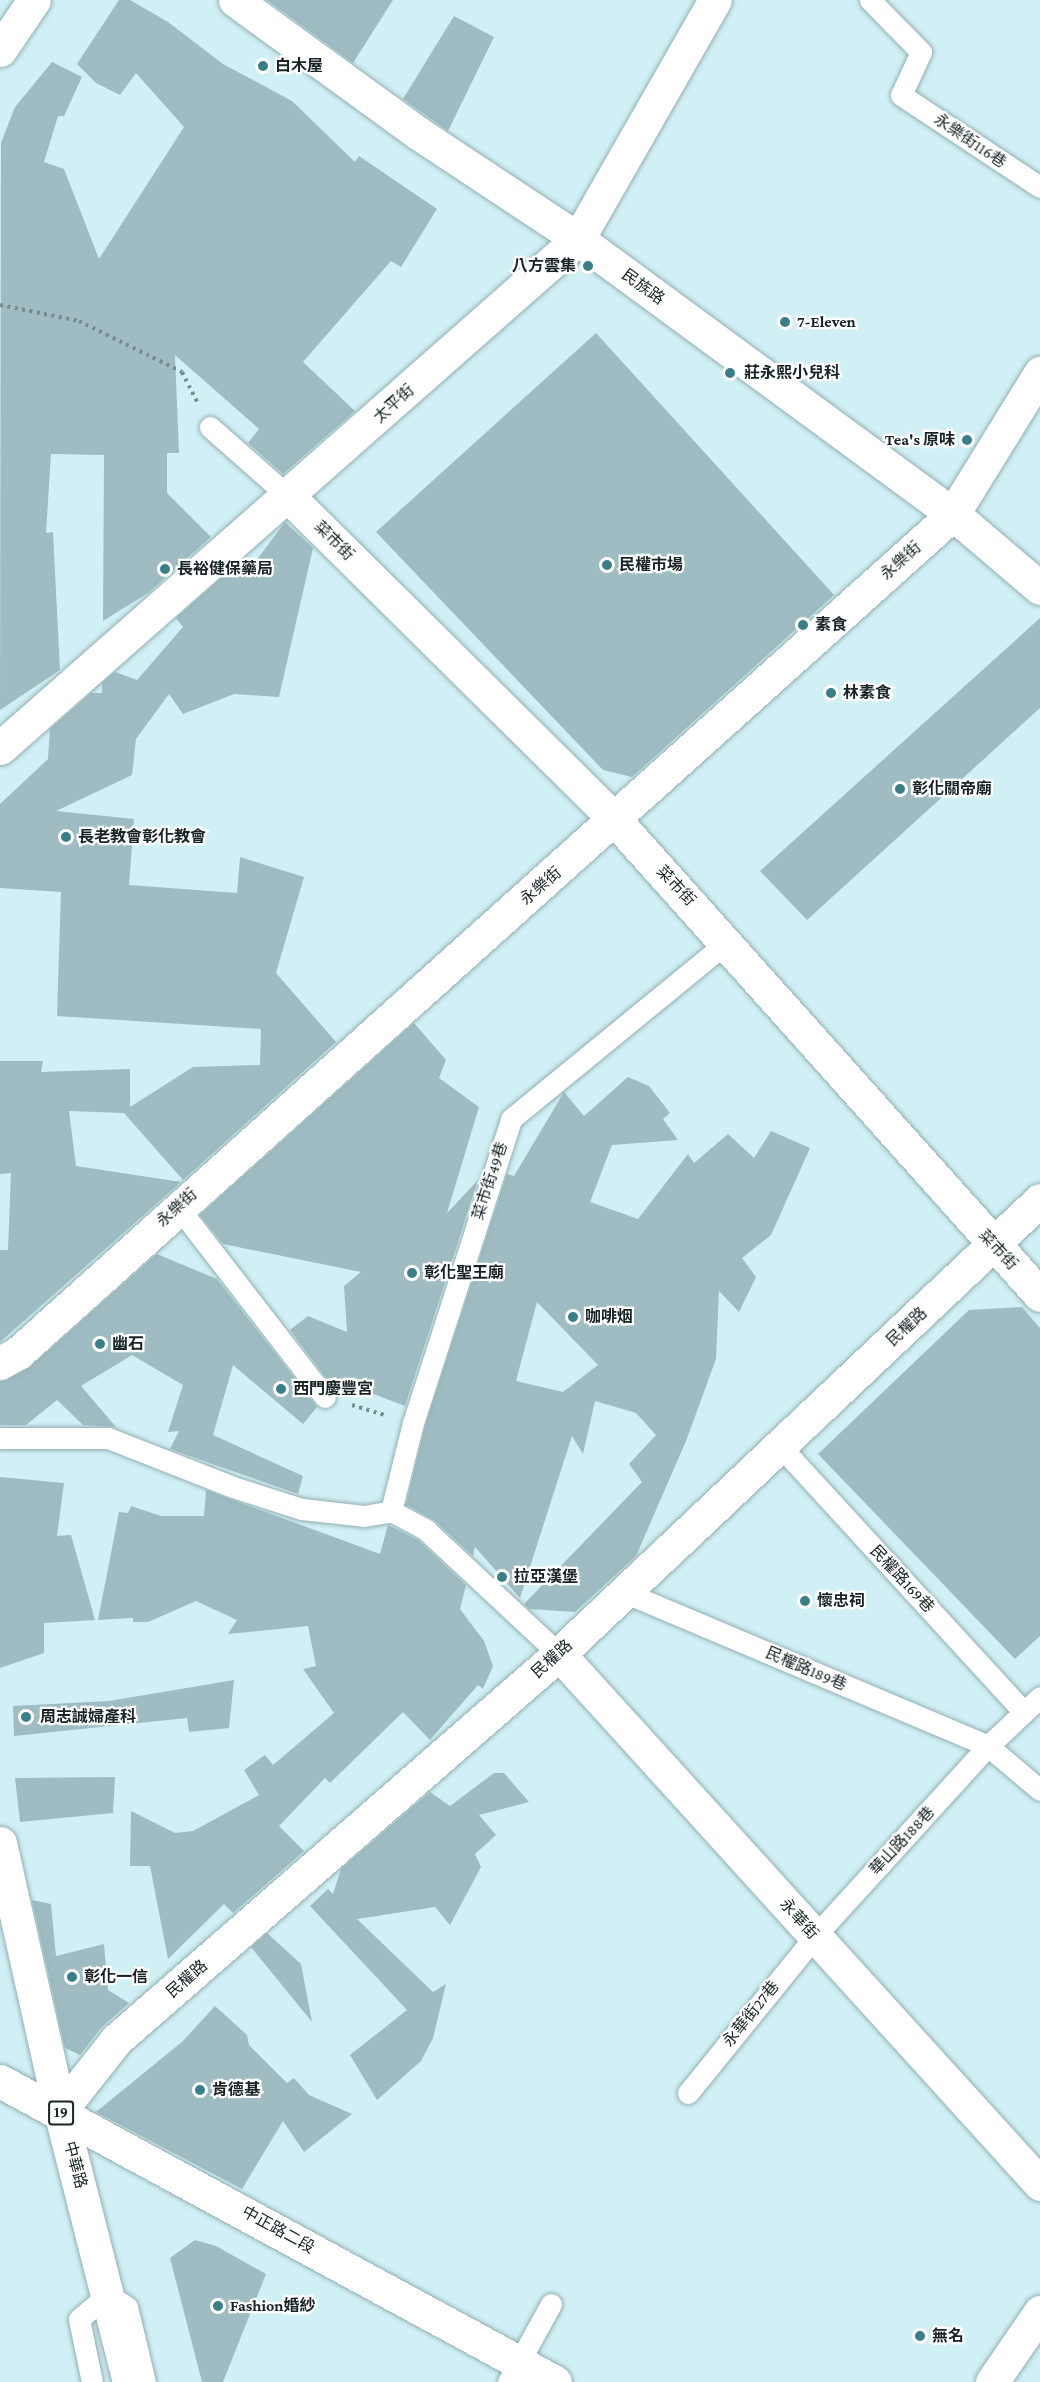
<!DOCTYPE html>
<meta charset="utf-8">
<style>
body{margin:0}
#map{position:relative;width:1040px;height:2382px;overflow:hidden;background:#d1f0f5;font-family:"Crimson Pro","Noto Sans TC",serif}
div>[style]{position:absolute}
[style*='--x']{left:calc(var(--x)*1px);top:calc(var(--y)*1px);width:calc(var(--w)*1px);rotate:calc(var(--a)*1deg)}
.building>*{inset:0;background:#9ebcc1}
.path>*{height:4px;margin-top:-2px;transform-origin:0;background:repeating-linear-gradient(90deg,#768c8f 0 3px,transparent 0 7.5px)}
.roads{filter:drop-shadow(0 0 2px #92afb4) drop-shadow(0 0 2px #92afb4)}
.service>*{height:21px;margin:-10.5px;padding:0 10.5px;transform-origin:10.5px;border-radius:10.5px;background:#fff}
.minor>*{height:33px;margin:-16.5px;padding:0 16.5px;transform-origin:16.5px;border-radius:16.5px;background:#fff}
.tertiary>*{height:33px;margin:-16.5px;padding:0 16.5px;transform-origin:16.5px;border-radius:16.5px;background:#fff}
.primary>*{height:33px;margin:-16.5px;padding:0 16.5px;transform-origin:16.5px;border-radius:16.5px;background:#fff}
.dots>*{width:16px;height:16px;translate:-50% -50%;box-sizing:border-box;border:3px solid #fff;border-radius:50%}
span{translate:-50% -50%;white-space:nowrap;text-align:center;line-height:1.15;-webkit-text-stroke:4.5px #fff;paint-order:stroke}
.shield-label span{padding:2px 4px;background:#fff;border:2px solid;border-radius:4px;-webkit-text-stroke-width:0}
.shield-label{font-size:15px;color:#172325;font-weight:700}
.poi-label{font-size:16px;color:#172325;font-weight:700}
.left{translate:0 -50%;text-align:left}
.right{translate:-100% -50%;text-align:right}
.street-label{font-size:16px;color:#172325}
</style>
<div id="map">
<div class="building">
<div style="clip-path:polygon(119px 0,130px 0,168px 22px,223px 64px,292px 101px,355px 162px,359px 156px,437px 209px,401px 267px,391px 261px,303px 362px,355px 411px,283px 474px,248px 443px,259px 429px,175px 355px,179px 453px,167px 453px,167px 493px,211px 537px,148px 593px,103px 621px,104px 455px,51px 454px,46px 533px,53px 532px,60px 670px,0 710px,1px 143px,15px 107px,52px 62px,82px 77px,64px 116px,58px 116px,44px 162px,64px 169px,99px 259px,184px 127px,136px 73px,120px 95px,96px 83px,77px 64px)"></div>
<div style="clip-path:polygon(267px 0,393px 0,353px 63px)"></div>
<div style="clip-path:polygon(454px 16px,494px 37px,448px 131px,403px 99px)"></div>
<div style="clip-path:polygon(596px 333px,834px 595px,632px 777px,603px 770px,376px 532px)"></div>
<div style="clip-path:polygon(285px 522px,313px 548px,279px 697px,234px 694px,183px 714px,169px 694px,136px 739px,132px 775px,56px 811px,134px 819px,129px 885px,237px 893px,240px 857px,304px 877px,276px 973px,336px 1042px,183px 1180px,124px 1113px,69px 1111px,76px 1166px,181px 1182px,0 1342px,0 1250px,8px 1250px,11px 1173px,0 1174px,0 1061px,43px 1061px,41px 1072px,130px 1069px,130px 1107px,193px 1067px,260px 1065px,261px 1029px,57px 1016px,61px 892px,0 888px,0 804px,48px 759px,50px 729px,91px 693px,102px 693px,102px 683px,115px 672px,137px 680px,183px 627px,176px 618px,237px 564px,247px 573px)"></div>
<div style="clip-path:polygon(1040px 618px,1040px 708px,807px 920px,760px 871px)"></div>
<div style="clip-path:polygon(414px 1023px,446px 1060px,439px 1078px,479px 1107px,447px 1213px,478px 1180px,405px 1406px,334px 1379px,332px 1386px,290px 1330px,308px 1316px,347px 1332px,344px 1286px,361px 1272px,223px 1244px,200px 1215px)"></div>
<div style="clip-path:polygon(evenodd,628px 1077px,649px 1086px,670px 1113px,663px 1119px,678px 1140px,612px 1145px,590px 1202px,638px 1219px,688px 1154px,694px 1163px,728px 1134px,754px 1158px,771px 1131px,810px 1148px,771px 1235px,742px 1258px,756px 1277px,739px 1312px,719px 1291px,716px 1359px,686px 1441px,636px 1556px,575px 1612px,529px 1609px,524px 1604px,642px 1482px,629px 1464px,656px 1435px,636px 1413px,595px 1401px,583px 1454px,572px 1436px,520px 1598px,475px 1547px,473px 1556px,434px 1520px,406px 1505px,425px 1426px,507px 1174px,514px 1176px,564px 1092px,584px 1116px,628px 1077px,537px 1302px,598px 1365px,563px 1392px,516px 1381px,537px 1302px)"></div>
<div style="clip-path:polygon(157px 1254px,217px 1279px,317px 1407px,303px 1424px,233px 1365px,213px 1435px,303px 1476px,298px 1494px,170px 1449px,179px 1431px,168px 1432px,183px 1385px,132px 1355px,81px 1386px,116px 1427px,83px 1425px,57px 1400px,26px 1425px,0 1425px,0 1382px,30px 1367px)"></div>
<div style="clip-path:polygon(1022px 1307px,1040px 1328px,1040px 1636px,1015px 1659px,818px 1454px,969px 1310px)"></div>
<div style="clip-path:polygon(0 1477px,64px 1483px,57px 1536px,71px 1535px,95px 1620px,44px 1623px,44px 1653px,0 1668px)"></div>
<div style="clip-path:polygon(206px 1490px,380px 1554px,388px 1525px,418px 1540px,466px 1585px,460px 1609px,484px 1641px,493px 1666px,483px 1689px,478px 1685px,430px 1740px,403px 1712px,330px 1783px,325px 1778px,279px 1826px,304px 1851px,233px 1913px,224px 1904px,168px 1959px,150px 1866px,130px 1866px,131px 1811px,175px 1833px,193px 1831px,259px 1795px,244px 1770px,265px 1755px,273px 1765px,334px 1713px,303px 1669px,316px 1666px,308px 1626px,228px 1634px,237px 1620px,196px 1601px,148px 1622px,133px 1622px,133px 1618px,98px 1620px,119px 1512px,128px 1513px,131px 1506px,161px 1516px,204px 1516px)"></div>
<div style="clip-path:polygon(234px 1680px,229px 1728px,189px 1732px,187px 1718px,14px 1736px,13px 1706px,109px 1701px)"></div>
<div style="clip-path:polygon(494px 1773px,504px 1773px,529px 1802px,479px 1815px,496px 1835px,475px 1854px,481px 1867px,450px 1925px,435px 1907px,357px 1919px,433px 1992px,446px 1984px,433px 2038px,421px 2061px,377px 2100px,350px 2055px,407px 2010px,310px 1906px,328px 1889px,333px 1894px,341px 1869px,430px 1792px,450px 1806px)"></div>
<div style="clip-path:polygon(115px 1777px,113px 1813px,20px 1822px,15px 1778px)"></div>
<div style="clip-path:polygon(32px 1900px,51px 1904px,56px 1956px,104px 1944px,108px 1990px,129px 2003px,101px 2028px,80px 2055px,65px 2048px)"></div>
<div style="clip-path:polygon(267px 1933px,301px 1964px,312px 2022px,251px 1947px)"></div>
<div style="clip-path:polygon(215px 2006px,247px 2035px,249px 2045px,287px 2083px,294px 2078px,309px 2095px,352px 2114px,304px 2152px,283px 2121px,242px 2189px,96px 2112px,183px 2041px)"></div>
<div style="clip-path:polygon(195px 2240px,216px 2246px,266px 2274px,223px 2382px,202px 2382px,170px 2258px)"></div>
</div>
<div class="path">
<div style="--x:0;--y:305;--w:81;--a:11.4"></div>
<div style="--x:79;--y:321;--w:115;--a:26.3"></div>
<div style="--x:182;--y:372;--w:34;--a:63"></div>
<div style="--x:352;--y:1405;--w:37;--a:17"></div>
</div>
<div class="roads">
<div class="service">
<div style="--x:870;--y:0;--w:73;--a:45.6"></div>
<div style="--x:921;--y:52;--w:47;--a:114.9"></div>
<div style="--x:901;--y:95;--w:167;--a:33.5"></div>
<div style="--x:210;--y:427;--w:106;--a:41.5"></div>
<div style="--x:178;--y:1207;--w:240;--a:52.3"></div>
<div style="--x:0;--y:1438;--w:108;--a:0"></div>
<div style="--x:108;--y:1438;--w:134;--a:21.4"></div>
<div style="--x:233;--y:1487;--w:72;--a:17.7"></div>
<div style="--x:302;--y:1509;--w:62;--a:6.4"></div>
<div style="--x:364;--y:1516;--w:27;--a:-10"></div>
<div style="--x:391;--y:1511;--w:40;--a:28"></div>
<div style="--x:426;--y:1530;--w:182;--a:43"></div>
<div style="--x:780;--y:1446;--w:361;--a:47.5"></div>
<div style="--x:391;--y:1511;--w:91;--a:-76"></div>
<div style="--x:413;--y:1423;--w:319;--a:-72.1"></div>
<div style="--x:511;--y:1119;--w:279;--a:-39.3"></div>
<div style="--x:624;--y:1592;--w:395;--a:22.9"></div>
<div style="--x:988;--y:1746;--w:68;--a:40.2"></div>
<div style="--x:688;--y:2093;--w:202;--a:-51"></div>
<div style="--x:815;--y:1936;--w:257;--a:-47.7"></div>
<div style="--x:988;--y:1746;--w:71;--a:-43.3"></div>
<div style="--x:92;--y:2382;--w:64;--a:-101.7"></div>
<div style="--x:79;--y:2319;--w:38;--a:-40"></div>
<div style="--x:108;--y:2295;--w:22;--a:32"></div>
<div style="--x:127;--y:2307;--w:77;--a:76.5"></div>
<div style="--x:508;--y:2382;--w:89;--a:-61.1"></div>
</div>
<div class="minor">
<div style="--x:235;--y:0;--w:226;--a:36"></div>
<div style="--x:418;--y:133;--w:192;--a:33.5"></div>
<div style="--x:578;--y:239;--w:465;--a:36.3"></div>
<div style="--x:953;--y:514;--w:114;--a:40.4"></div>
<div style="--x:289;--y:497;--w:459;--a:44.7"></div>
<div style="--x:615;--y:820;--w:637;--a:48.18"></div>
<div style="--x:0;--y:748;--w:770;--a:-41.37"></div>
<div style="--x:578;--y:239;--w:275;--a:-60.2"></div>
<div style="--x:0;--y:1363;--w:21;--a:-29"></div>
<div style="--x:18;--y:1353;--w:1256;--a:-41.9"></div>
<div style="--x:953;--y:514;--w:166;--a:-58.3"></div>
<div style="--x:559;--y:1654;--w:716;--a:47.77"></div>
<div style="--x:60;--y:2111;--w:90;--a:-51.7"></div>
<div style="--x:116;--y:2040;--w:588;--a:-41.07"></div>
<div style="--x:559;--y:1654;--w:661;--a:-43.35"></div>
<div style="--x:992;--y:2382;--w:85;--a:-55.6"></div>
</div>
<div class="tertiary">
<div style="--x:0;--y:2081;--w:631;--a:28.47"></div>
</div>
<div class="primary">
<div style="--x:0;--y:50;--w:60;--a:-55.8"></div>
<div style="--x:0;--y:1843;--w:275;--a:77.4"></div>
<div style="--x:60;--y:2111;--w:280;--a:75.7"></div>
</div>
</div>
<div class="dots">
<div style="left:263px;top:66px;background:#397f8a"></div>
<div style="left:588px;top:266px;background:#397f8a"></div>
<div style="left:785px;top:322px;background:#397f8a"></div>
<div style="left:730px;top:373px;background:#397f8a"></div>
<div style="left:967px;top:440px;background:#397f8a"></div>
<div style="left:607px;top:565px;background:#397f8a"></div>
<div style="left:165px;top:569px;background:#397f8a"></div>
<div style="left:803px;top:625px;background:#397f8a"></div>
<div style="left:831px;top:693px;background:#397f8a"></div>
<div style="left:900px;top:789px;background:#397f8a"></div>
<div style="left:66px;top:837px;background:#397f8a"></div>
<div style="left:412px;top:1273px;background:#397f8a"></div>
<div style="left:573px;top:1317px;background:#397f8a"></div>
<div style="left:100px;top:1344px;background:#397f8a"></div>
<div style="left:281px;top:1389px;background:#397f8a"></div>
<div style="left:502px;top:1577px;background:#397f8a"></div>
<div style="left:805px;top:1601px;background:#397f8a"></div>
<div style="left:26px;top:1717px;background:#397f8a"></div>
<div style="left:72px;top:1977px;background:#397f8a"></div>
<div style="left:200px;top:2090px;background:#397f8a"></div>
<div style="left:218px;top:2306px;background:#397f8a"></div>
<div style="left:920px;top:2336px;background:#397f8a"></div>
</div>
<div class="shield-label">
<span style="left:61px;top:2113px">19</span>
</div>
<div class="poi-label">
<span class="left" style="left:275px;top:66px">白木屋</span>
<span class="right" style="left:576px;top:266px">八方雲集</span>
<span class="left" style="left:797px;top:322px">7-Eleven</span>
<span class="left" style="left:744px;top:373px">莊永熙小兒科</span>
<span class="right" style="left:955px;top:440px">Tea's 原味</span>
<span class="left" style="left:619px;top:565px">民權市場</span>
<span class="left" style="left:177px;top:569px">長裕健保藥局</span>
<span class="left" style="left:815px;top:625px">素食</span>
<span class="left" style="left:843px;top:693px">林素食</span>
<span class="left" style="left:912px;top:789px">彰化關帝廟</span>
<span class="left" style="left:78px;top:837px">長老教會彰化教會</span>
<span class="left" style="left:424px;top:1273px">彰化聖王廟</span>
<span class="left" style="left:585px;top:1317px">咖啡烟</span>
<span class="left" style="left:112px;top:1344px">幽石</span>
<span class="left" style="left:293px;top:1389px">西門慶豐宮</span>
<span class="left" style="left:514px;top:1577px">拉亞漢堡</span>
<span class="left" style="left:817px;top:1601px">懷忠祠</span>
<span class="left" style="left:40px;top:1717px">周志誠婦產科</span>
<span class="left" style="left:84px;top:1977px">彰化一信</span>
<span class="left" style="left:212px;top:2090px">肯德基</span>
<span class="left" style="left:230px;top:2306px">Fashion婚紗</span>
<span class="left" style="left:932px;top:2336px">無名</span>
</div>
<div class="street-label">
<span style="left:970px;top:141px;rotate:34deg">永樂街116巷</span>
<span style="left:643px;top:287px;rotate:36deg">民族路</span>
<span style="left:394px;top:404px;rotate:-42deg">太平街</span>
<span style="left:334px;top:541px;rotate:45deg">菜市街</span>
<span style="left:901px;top:561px;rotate:-42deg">永樂街</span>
<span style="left:541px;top:886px;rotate:-41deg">永樂街</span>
<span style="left:676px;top:886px;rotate:47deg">菜市街</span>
<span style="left:490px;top:1181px;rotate:-72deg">菜市街49巷</span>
<span style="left:177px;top:1208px;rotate:-42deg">永樂街</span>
<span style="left:998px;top:1250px;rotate:47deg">菜市街</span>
<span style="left:907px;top:1327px;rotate:-43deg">民權路</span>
<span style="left:902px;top:1579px;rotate:47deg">民權路169巷</span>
<span style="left:552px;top:1659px;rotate:-42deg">民權路</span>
<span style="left:806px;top:1669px;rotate:23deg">民權路189巷</span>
<span style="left:902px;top:1841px;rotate:-47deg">華山路188巷</span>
<span style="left:799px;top:1919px;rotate:48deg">永華街</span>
<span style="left:187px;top:1979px;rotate:-41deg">民權路</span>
<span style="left:751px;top:2014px;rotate:-51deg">永華街27巷</span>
<span style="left:75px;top:2165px;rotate:75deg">中華路</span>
<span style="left:278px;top:2230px;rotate:29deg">中正路二段</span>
</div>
</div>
